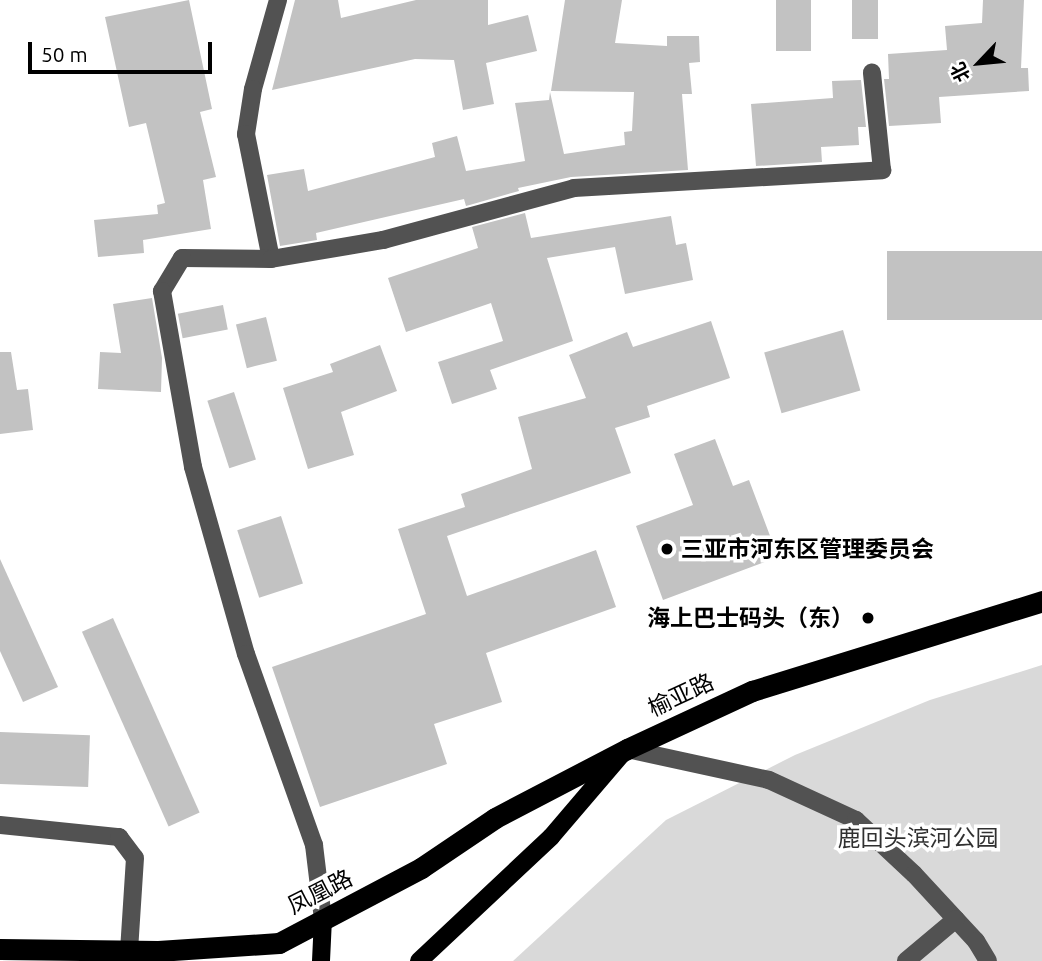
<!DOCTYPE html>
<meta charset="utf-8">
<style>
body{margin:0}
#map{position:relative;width:1042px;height:961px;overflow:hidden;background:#fff;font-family:Ubuntu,"Noto Sans SC",sans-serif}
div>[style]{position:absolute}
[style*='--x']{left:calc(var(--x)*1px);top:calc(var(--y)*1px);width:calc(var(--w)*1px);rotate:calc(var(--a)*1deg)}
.green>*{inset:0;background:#d9d9d9}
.building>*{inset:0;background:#c2c2c2;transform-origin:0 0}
.minor>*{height:18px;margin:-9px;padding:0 9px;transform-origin:9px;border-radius:9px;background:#525252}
.major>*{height:18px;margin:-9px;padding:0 9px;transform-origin:9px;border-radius:9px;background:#000}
.highway>*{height:21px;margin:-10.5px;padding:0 10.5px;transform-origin:10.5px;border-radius:10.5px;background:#000}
.dots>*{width:19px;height:19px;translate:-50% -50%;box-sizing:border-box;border:4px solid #fff;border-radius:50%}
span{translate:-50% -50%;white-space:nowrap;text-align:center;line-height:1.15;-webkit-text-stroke:7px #fff;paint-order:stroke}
.poi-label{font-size:23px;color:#000;font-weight:700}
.left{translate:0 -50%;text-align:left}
.right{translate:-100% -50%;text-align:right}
.street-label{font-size:23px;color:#000}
.park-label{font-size:23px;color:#303030}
.north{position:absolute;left:944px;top:28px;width:70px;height:70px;-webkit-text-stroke:5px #fff;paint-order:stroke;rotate:244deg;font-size:19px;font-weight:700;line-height:28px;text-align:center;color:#000}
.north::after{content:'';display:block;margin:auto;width:24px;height:32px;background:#000;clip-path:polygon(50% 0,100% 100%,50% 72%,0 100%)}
.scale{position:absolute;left:28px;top:42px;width:184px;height:32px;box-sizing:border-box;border:4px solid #000;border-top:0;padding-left:9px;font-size:21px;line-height:24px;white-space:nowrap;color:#000;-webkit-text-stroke:5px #fff;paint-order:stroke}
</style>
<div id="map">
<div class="green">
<div style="clip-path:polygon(1042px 665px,1042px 961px,513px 961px,666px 820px,795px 755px,930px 700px)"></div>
</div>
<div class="building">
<div style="clip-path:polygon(189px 0,212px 109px,200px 112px,216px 177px,203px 180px,211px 229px,143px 240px,144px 253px,98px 257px,94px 220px,158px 214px,157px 205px,165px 203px,146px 123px,129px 127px,105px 17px)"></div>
<div style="clip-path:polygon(295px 0,338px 0,341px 18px,416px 0,488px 0,488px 25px,528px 15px,537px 51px,486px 63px,494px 104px,463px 110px,454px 60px,415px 59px,272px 90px)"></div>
<div style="clip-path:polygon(565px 0,622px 0,615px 43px,667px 46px,667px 36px,699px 36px,700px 62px,689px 63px,692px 94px,682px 94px,688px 170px,571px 177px,518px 188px,519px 191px,466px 206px,464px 199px,316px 233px,317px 240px,280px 246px,267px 175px,304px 169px,308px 191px,435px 157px,432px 143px,457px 136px,466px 171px,525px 161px,515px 103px,549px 100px,550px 92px,564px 154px,625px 145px,624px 132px,632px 131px,634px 92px,551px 91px)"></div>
<div style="left:776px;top:0;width:35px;height:51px"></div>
<div style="left:852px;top:0;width:26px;height:39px"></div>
<div style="clip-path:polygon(983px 0,1024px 0,1021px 68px,1028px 68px,1029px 91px,939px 97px,941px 123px,889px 126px,884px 79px,889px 79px,888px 54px,947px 50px,945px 26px,982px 23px)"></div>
<div style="clip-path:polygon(861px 80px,866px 127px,858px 127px,859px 145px,821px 147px,822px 162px,756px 166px,751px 104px,833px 98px,832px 81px)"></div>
<div style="clip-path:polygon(525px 213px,531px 238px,671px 216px,676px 245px,686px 243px,693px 280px,625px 294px,615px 247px,547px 258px,573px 341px,490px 370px,497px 389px,452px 404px,438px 362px,503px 341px,491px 303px,406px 332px,388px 278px,478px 248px,472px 227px)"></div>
<div style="left:1042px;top:251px;width:69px;height:155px;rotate:90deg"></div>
<div style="clip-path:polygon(152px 298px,162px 358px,161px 392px,98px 389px,100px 352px,121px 353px,113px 304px)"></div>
<div style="left:223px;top:305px;width:25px;height:46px;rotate:79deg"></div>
<div style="left:266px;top:317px;width:45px;height:31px;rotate:76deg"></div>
<div style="clip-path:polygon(711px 321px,730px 378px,647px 406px,650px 417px,615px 428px,631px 473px,447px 536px,467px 596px,596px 550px,616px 607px,486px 653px,502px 702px,434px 724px,447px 764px,320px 807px,272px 667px,426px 614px,398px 529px,465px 507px,461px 494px,532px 469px,518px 417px,586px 398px,569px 355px,627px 332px,633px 347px)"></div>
<div style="left:843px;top:330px;width:63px;height:82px;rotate:74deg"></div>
<div style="clip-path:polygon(380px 345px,397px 391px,341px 412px,354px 455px,308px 469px,283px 388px,333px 372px,330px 364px)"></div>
<div style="clip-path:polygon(0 352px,11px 352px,17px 390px,28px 389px,33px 430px,0 434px)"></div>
<div style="left:234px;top:392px;width:71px;height:28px;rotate:72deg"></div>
<div style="clip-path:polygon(715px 439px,733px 486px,749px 480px,778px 557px,663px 600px,636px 526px,693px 505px,674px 454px)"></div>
<div style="left:281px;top:516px;width:71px;height:46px;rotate:72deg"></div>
<div style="clip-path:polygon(0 559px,58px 687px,23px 702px,0 651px)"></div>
<div style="left:113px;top:618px;width:213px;height:34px;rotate:66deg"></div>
<div style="left:0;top:732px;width:90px;height:52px;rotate:2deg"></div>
</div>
<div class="minor">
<div style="--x:278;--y:0;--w:92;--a:105.7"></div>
<div style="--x:253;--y:89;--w:46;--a:98.8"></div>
<div style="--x:246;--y:134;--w:127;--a:78.7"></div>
<div style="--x:271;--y:259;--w:89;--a:-179.4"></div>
<div style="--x:182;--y:258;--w:39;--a:121"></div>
<div style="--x:162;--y:291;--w:179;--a:80"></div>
<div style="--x:193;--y:467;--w:194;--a:74.2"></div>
<div style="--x:246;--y:654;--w:203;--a:70.4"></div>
<div style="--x:314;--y:845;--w:75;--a:83.1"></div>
<div style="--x:271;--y:259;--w:114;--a:-9.6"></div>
<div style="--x:383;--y:240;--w:198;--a:-15.2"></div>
<div style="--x:574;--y:188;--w:309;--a:-3.3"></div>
<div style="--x:882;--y:170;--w:98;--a:-95.9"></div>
<div style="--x:627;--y:749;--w:145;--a:12.3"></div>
<div style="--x:769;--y:780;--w:96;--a:24.7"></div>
<div style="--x:856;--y:820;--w:79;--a:43"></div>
<div style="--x:914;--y:874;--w:91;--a:47.2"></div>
<div style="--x:976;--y:941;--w:23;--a:59"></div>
<div style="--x:0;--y:825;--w:120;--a:5.8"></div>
<div style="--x:119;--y:837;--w:26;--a:53"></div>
<div style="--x:135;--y:858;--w:93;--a:93.7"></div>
<div style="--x:906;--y:961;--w:65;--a:-40"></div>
</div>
<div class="major">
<div style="--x:321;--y:961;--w:42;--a:-87.3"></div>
<div style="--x:419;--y:961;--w:181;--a:-43.2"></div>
<div style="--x:551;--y:837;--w:109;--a:-49.5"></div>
</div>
<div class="highway">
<div style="--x:0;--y:949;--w:158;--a:0.7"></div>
<div style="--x:158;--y:951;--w:121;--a:-3.8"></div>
<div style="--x:279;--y:943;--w:161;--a:-27.8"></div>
<div style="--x:421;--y:868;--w:89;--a:-34"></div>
<div style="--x:495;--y:818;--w:149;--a:-27.6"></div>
<div style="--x:627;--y:749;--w:138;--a:-24.9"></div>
<div style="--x:752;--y:691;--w:304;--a:-17.2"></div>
</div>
<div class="dots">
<div style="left:667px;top:549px;background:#000"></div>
<div style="left:868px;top:618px;background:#000"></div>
</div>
<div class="poi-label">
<span class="left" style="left:681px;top:549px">三亚市河东区管理委员会</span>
<span class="right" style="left:854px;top:618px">海上巴士码头（东）</span>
</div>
<div class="street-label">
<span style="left:681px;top:695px;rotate:-25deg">榆亚路</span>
<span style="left:320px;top:892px;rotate:-27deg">凤凰路</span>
</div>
<div class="park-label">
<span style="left:918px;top:838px">鹿回头滨河公园</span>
</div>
<div class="north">北</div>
<div class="scale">50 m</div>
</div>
